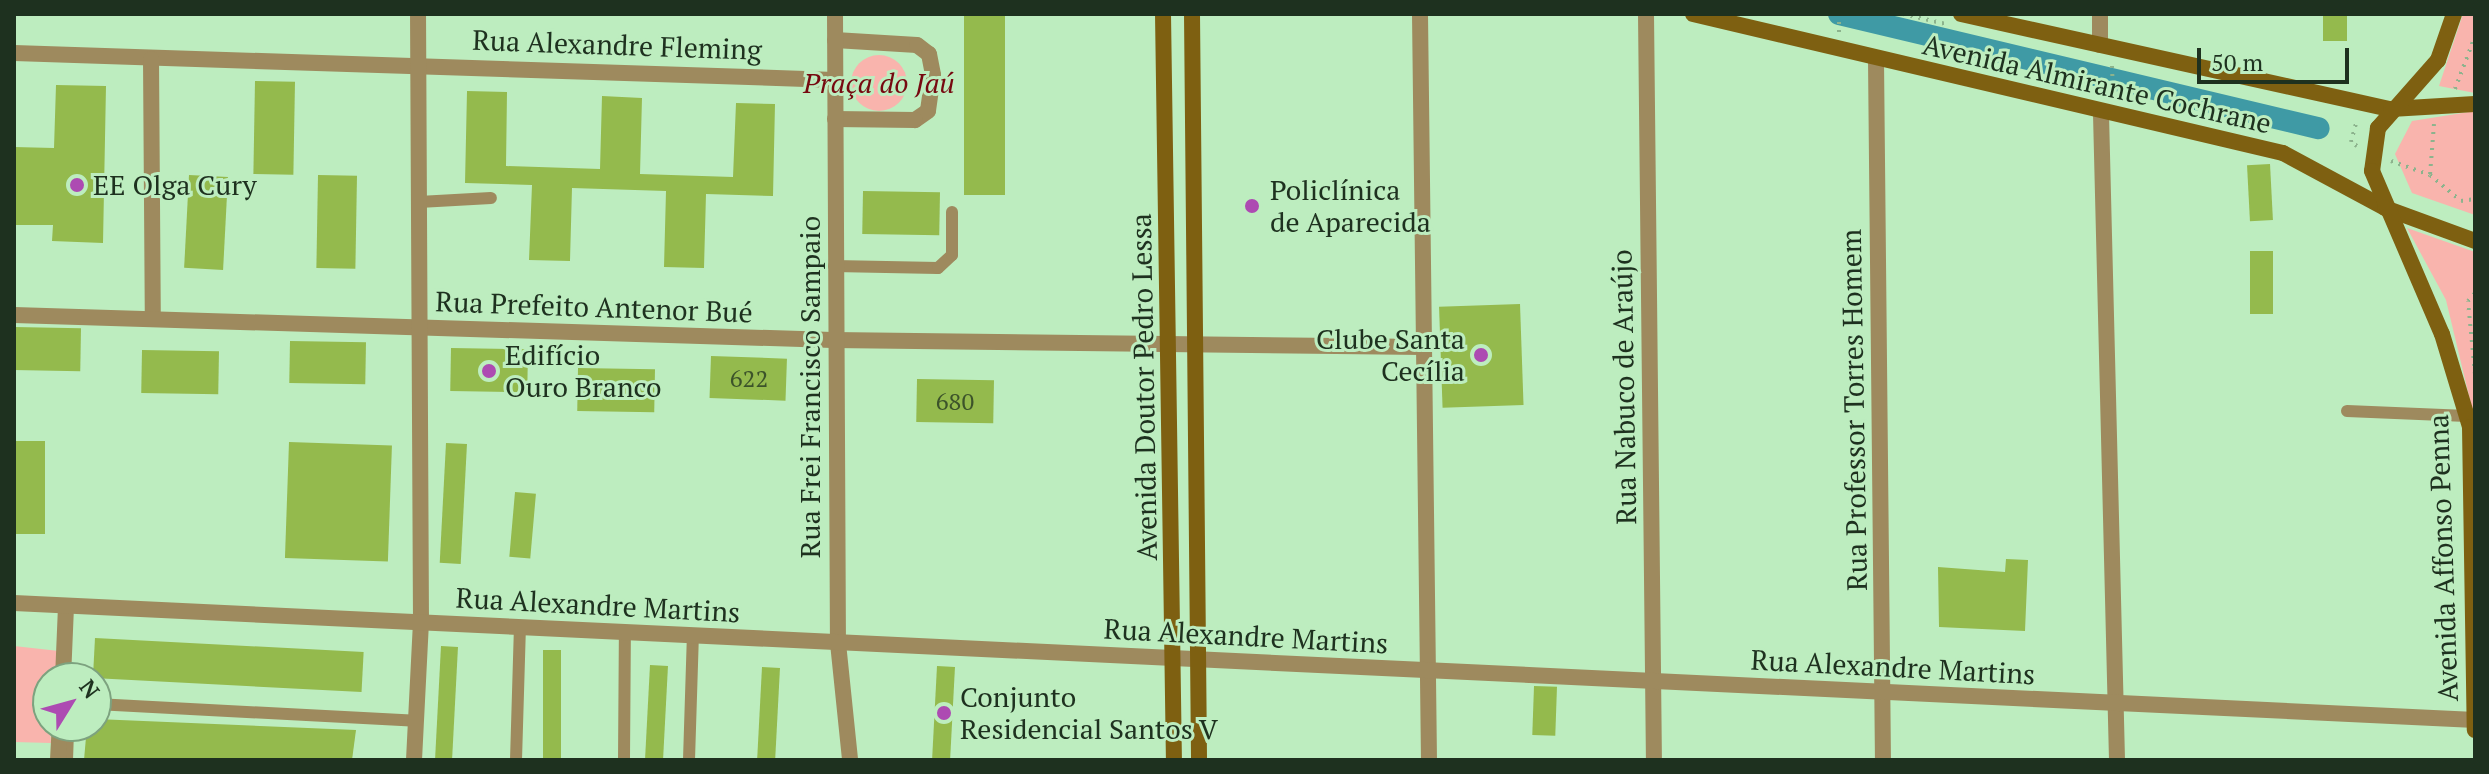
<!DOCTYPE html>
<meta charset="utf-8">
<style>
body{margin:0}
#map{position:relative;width:2489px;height:774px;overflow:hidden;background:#bdedbf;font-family:"PT Serif",serif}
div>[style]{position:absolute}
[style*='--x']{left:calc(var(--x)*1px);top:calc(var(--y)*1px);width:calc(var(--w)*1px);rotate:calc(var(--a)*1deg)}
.green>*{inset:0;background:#f9b4ad}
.round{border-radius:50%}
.canal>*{height:22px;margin:-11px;padding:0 11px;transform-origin:11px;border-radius:11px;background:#3f9aa5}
.building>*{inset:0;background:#94ba4d;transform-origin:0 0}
.path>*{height:4px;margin-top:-2px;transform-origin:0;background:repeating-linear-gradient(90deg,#8cb38d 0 2px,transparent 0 8px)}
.service>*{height:12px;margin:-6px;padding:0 6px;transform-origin:6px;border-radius:6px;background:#9e8a5e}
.pedestrian>*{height:16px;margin:-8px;padding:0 8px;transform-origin:8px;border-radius:8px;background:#9e8a5e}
.minor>*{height:16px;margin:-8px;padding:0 8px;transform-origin:8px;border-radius:8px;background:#9e8a5e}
.tertiary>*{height:16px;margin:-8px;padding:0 8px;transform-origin:8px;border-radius:8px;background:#9e8a5e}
.secondary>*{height:16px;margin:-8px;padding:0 8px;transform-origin:8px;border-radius:8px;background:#7e6011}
.dots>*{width:22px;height:22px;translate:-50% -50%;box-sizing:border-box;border:4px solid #bdedbf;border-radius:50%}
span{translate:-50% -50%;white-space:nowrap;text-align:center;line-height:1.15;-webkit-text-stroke:6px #bdedbf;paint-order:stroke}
.number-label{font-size:24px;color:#3c532a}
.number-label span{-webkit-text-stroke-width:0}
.street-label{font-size:28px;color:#1e311f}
.park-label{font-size:28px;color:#760910;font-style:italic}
.poi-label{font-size:28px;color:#1e311f}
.left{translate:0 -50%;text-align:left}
.right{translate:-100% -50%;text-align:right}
.frame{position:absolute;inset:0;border:16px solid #1e311f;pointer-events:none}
.north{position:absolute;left:32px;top:662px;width:80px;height:80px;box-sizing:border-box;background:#bdedbf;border:2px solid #7da27f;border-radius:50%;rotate:53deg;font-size:22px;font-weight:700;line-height:32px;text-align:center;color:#1e311f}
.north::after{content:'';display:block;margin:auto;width:28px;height:36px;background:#ad4bb2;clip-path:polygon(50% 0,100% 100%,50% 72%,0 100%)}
.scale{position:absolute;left:2197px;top:48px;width:152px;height:36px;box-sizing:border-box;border:4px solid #1e311f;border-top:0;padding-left:10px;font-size:24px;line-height:28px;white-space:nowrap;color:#1e311f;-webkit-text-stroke:6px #bdedbf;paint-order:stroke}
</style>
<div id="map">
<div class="green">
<div style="clip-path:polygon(2463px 14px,2475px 14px,2475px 93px,2439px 86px)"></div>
<div class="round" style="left:851px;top:55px;width:56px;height:56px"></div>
<div style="clip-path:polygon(2475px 111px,2475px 215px,2412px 193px,2395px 154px,2412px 121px)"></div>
<div style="clip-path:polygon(2407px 228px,2475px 252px,2475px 421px,2446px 300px)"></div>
<div style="clip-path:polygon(14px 646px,59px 651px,57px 678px,48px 678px,51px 743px,14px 742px)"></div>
</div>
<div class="canal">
<div style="--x:1839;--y:14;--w:493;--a:13.4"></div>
</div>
<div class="building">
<div style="left:964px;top:14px;width:41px;height:181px"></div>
<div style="left:2323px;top:14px;width:24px;height:27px"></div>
<div style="left:255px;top:81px;width:40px;height:93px;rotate:1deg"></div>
<div style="clip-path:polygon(56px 85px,106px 86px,103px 243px,52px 241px,53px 225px,14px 225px,14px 147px,54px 148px)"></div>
<div style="clip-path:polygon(467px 91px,507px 92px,506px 166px,600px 169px,602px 96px,642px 98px,640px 174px,733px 177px,736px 103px,775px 104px,773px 196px,706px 194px,704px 268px,664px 267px,666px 191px,572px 188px,570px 261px,529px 260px,532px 185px,465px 183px)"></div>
<div style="left:2270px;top:164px;width:56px;height:23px;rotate:87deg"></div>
<div style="left:189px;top:175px;width:39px;height:93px;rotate:3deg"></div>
<div style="left:318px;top:175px;width:39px;height:93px;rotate:1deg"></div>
<div style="left:863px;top:191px;width:77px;height:43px;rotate:1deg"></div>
<div style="left:2250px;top:251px;width:23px;height:63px"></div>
<div style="left:1520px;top:304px;width:101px;height:81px;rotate:88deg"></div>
<div style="left:14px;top:327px;width:67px;height:43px;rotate:1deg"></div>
<div style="left:290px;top:341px;width:76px;height:42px;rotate:1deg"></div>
<div style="left:451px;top:348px;width:77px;height:43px;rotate:1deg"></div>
<div style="left:142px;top:350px;width:77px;height:43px;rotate:1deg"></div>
<div style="left:711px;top:356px;width:76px;height:42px;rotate:2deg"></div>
<div style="left:578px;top:368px;width:77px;height:43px;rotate:1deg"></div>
<div style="left:917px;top:379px;width:77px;height:43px;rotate:1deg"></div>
<div style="left:14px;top:441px;width:31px;height:93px"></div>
<div style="left:289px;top:442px;width:103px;height:116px;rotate:2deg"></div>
<div style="left:446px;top:443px;width:21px;height:120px;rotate:3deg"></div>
<div style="left:515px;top:492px;width:21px;height:65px;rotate:5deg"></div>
<div style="clip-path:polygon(2006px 559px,2028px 560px,2025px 631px,1939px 627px,1938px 567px,2005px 572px)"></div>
<div style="left:95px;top:638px;width:269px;height:40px;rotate:3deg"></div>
<div style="left:441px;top:646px;width:17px;height:114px;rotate:3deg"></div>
<div style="left:543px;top:650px;width:18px;height:110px"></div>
<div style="left:650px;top:665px;width:18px;height:95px;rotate:3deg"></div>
<div style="left:937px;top:666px;width:18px;height:94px;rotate:3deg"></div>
<div style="left:762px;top:667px;width:18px;height:93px;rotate:3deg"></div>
<div style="left:1534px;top:686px;width:23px;height:49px;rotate:2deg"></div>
<div style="clip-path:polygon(96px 719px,356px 730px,352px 760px,84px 760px,87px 726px)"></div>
</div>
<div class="path">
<div style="--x:1839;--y:14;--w:18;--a:90"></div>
<div style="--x:1903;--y:14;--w:44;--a:13.1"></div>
<div style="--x:2112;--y:66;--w:31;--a:88"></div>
<div style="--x:2455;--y:89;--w:57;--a:-69.3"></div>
<div style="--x:2434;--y:124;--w:51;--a:94.5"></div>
<div style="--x:2430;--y:175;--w:40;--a:40"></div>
<div style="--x:2461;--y:201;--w:14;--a:-8"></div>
<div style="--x:2357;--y:146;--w:7;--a:-146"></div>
<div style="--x:2351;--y:142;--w:23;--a:-75"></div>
<div style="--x:2391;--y:161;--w:41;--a:19.7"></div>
<div style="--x:2475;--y:374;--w:73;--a:-95.5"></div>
<div style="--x:2468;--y:301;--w:11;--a:-49"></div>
</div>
<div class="service">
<div style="--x:419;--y:202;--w:72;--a:-3.2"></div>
<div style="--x:834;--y:266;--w:104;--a:1.1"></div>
<div style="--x:938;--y:268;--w:19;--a:-43"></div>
<div style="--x:952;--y:255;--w:43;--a:-90"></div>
<div style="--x:2347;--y:411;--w:120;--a:2.4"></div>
<div style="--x:96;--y:704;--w:320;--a:3"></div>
<div style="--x:67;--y:760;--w:34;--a:-88"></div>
<div style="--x:516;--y:760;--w:132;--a:-88.3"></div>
<div style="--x:624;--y:760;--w:128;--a:-89.6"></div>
<div style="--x:689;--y:760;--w:124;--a:-88.2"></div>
</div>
<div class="pedestrian">
<div style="--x:63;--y:678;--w:72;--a:-87.6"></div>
<div style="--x:58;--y:760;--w:34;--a:-87"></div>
</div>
<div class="minor">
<div style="--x:1420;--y:14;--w:746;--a:89.31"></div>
<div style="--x:1646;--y:14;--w:746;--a:89.39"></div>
<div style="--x:2100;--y:14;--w:31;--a:90"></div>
<div style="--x:835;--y:40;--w:82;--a:3.5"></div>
<div style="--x:917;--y:45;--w:15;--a:37"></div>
<div style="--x:929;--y:54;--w:21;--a:79"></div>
<div style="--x:933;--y:75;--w:36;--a:98"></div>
<div style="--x:928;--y:111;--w:16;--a:145"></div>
<div style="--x:915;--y:120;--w:80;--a:-179.3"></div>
<div style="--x:14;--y:53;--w:821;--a:1.88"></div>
<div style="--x:151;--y:59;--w:260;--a:89.6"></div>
<div style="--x:1876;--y:60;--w:700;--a:89.43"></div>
<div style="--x:2101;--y:114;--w:646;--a:88.58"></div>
<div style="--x:14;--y:315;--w:819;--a:1.75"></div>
<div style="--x:833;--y:340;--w:591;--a:0.68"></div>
<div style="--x:414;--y:760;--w:137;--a:-87.1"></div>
<div style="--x:421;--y:623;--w:609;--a:-90.28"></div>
</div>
<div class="tertiary">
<div style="--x:835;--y:14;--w:629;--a:89.73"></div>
<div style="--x:838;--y:643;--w:118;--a:84.1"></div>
<div style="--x:14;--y:603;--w:2464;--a:2.72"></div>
</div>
<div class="secondary">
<div style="--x:1163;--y:14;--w:746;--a:89.16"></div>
<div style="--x:1192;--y:14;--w:746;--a:89.46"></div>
<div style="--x:1693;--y:14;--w:606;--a:13.26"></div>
<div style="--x:2283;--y:153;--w:116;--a:28.3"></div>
<div style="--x:2385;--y:208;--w:96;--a:20.1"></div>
<div style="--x:1961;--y:14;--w:440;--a:12.5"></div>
<div style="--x:2391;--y:109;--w:84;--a:-3.4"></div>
<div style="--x:2454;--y:14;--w:49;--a:109.2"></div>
<div style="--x:2438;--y:60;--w:91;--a:131.4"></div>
<div style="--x:2378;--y:128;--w:43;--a:97.9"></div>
<div style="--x:2372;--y:171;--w:177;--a:66.8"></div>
<div style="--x:2442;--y:334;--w:97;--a:73.2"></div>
<div style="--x:2470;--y:427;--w:303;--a:89.1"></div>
</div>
<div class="dots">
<div style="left:77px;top:185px;background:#ad4bb2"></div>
<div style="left:1252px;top:206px;background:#ad4bb2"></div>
<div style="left:1481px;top:355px;background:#ad4bb2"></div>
<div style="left:489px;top:371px;background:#ad4bb2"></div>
<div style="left:944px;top:713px;background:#ad4bb2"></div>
</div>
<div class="number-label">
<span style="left:749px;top:379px">622</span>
<span style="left:955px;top:402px">680</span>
</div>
<div class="street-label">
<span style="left:617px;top:45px;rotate:2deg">Rua Alexandre Fleming</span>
<span style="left:2097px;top:84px;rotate:13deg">Avenida Almirante Cochrane</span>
<span style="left:594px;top:307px;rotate:2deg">Rua Prefeito Antenor Bué</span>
<span style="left:810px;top:387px;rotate:-90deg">Rua Frei Francisco Sampaio</span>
<span style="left:1144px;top:387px;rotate:-91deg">Avenida Doutor Pedro Lessa</span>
<span style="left:1624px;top:387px;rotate:-91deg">Rua Nabuco de Araújo</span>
<span style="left:1854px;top:410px;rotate:-91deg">Rua Professor Torres Homem</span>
<span style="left:2443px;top:558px;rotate:-92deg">Avenida Affonso Penna</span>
<span style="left:598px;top:605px;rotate:3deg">Rua Alexandre Martins</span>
<span style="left:1246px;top:636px;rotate:3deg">Rua Alexandre Martins</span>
<span style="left:1893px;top:667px;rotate:3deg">Rua Alexandre Martins</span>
</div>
<div class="park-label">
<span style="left:879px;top:83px">Praça do Jaú</span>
</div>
<div class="poi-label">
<span class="left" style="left:93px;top:185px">EE Olga Cury</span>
<span class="left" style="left:1270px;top:206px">Policlínica<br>de Aparecida</span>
<span class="right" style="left:1465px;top:355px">Clube Santa<br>Cecília</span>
<span class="left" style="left:505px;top:371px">Edifício<br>Ouro Branco</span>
<span class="left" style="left:960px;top:713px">Conjunto<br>Residencial Santos V</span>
</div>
<div class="frame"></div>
<div class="north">N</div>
<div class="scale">50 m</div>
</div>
